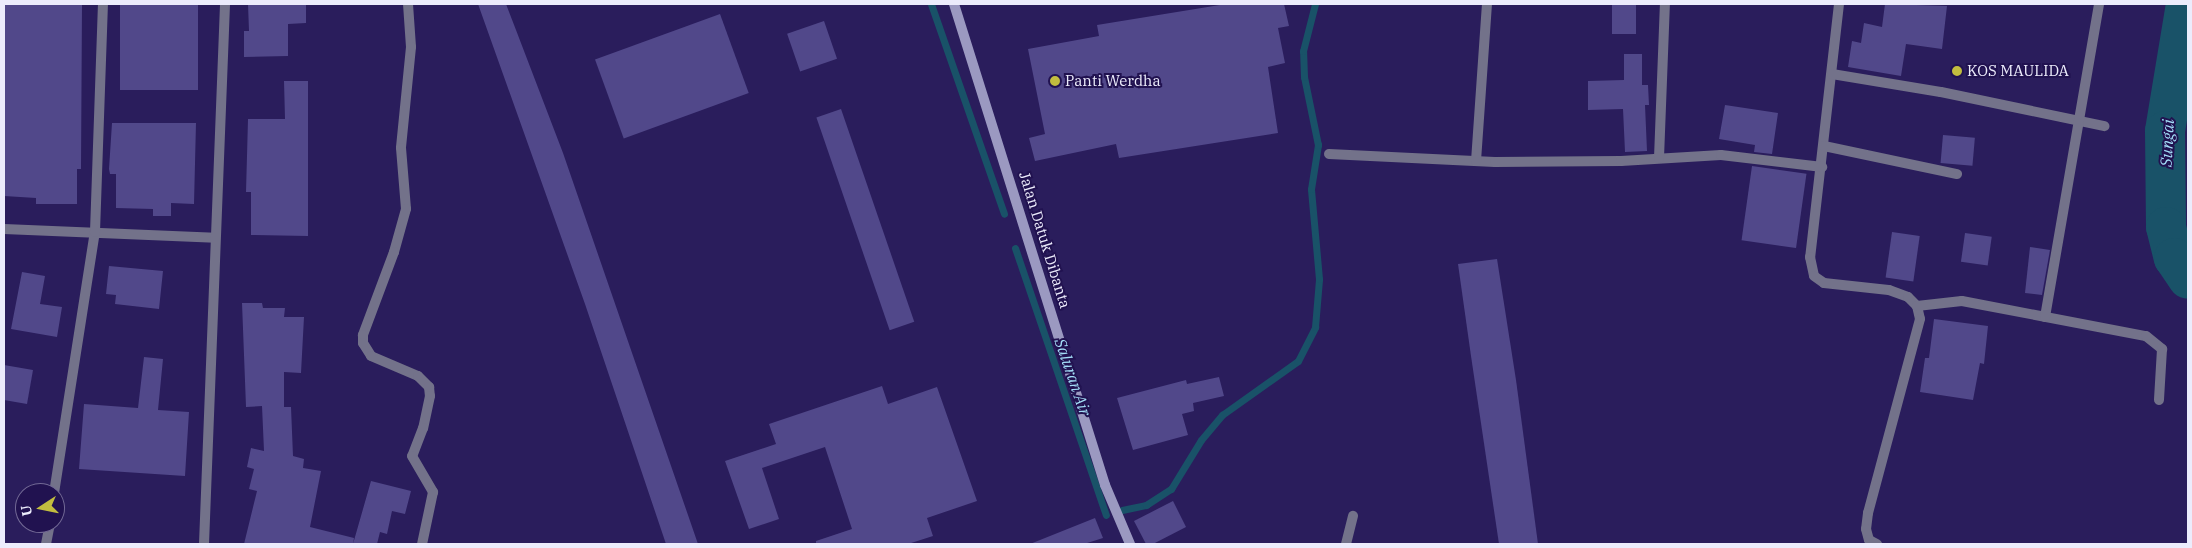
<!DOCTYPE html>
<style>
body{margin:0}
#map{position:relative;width:2192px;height:548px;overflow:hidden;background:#2a1d5c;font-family:"IBM Plex Serif",serif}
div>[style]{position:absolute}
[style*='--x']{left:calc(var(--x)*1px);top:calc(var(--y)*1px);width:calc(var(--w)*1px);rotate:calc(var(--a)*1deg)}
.stream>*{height:7px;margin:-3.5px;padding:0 3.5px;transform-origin:3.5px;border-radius:3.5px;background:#195268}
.river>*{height:40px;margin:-20px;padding:0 20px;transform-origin:20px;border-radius:20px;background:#195268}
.building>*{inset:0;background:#51488a;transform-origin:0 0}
.street>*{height:10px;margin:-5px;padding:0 5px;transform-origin:5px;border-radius:5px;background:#73728a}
.secondary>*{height:10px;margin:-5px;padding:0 5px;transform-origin:5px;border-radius:5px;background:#9b99c1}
.dots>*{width:14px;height:14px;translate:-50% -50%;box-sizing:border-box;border:2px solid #211250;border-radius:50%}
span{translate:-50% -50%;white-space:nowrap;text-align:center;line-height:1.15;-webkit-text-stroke:4px #211250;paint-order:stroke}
.poi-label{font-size:15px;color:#ececfc}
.left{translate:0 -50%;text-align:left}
.street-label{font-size:15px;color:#ececfc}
.water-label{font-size:16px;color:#a3ddf7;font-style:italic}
.frame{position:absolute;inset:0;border:5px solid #ececfc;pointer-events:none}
.north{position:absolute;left:15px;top:483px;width:50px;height:50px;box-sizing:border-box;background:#211250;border:1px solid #726995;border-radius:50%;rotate:259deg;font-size:14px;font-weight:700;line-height:20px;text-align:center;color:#ececfc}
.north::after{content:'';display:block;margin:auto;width:18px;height:22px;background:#c2bd3f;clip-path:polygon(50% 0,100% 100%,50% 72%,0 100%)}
</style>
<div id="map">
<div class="stream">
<div style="--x:931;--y:4;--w:222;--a:70.8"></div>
<div style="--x:1015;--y:248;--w:282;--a:71.2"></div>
<div style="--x:1122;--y:510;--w:25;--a:-12"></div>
<div style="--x:1146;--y:505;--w:30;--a:-33"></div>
<div style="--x:1171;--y:489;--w:57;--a:-58.5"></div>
<div style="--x:1201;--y:440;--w:33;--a:-50"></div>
<div style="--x:1222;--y:415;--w:93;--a:-35.4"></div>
<div style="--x:1298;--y:361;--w:38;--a:-63"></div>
<div style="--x:1315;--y:327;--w:48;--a:-85.2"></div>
<div style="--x:1319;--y:279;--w:90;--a:-95.1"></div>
<div style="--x:1311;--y:189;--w:45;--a:-81"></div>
<div style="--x:1318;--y:145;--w:69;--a:-101.6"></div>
<div style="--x:1304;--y:77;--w:26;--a:-92"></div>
<div style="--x:1303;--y:51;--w:49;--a:-75.7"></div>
</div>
<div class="river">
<div style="--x:2186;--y:4;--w:129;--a:99.4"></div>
<div style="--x:2165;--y:131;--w:96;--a:89.4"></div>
<div style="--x:2166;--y:227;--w:32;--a:76"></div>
<div style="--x:2174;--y:258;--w:25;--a:56"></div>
</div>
<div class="building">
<div style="clip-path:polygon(4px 4px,82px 4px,81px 169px,77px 169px,77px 204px,36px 204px,36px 198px,4px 196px)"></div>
<div style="left:120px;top:4px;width:78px;height:86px"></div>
<div style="clip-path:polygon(248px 4px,306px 4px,306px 23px,288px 24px,288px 56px,244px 57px,244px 31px,249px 31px)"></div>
<div style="clip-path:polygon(478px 4px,506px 4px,516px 30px,563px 153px,698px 544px,666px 544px,585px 304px)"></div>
<div style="clip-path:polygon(1226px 4px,1284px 4px,1289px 26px,1278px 28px,1285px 63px,1268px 67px,1278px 133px,1119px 158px,1116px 144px,1035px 161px,1029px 138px,1045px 134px,1028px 49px,1099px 36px,1097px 25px)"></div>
<div style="left:1612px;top:4px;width:24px;height:30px"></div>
<div style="clip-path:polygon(1885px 4px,1947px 6px,1942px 49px,1906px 44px,1901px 76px,1848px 67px,1852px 41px,1861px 43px,1864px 23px,1882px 27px)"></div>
<div style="left:720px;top:14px;width:84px;height:133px;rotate:70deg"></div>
<div style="left:824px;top:21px;width:40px;height:39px;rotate:71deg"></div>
<div style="clip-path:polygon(1624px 54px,1642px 54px,1642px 85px,1648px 85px,1649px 105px,1645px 105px,1647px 151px,1625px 152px,1623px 109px,1588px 110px,1588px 81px,1624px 80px)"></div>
<div style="clip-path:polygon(284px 81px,308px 81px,308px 236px,251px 235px,251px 192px,246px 192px,248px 119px,285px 119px)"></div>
<div style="clip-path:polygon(1725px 105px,1778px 113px,1772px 154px,1754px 152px,1755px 145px,1719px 139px)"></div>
<div style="left:841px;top:109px;width:225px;height:26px;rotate:71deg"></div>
<div style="clip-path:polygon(112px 123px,196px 123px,194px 204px,171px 203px,171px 216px,153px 216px,153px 209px,116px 208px,116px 174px,110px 174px,109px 169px)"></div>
<div style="left:1943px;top:135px;width:32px;height:28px;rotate:5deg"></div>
<div style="left:1752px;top:166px;width:55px;height:75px;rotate:8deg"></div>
<div style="left:1892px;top:232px;width:28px;height:46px;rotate:8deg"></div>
<div style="left:1965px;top:233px;width:27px;height:29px;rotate:8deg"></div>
<div style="clip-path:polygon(2030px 247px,2050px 250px,2042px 295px,2025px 293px)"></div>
<div style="clip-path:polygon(1497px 259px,1516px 380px,1538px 544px,1499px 544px,1471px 356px,1458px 264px)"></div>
<div style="clip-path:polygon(109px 266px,163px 271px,159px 309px,115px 304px,116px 295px,106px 294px)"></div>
<div style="clip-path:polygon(22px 272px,45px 276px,40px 304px,62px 307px,57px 337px,11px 329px)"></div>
<div style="clip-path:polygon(242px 303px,262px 303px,263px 308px,285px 308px,284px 317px,304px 317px,301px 373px,284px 372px,284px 407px,291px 407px,293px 456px,304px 459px,303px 468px,321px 471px,310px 527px,354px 538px,353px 544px,371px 481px,411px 491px,405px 514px,392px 511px,387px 534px,380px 532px,377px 544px,244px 544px,257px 491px,249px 489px,254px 469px,247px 467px,251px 448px,264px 451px,262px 406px,246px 407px)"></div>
<div style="clip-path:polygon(1934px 319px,1988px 326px,1984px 364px,1980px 363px,1973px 400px,1920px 392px,1925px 358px,1929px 358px)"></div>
<div style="clip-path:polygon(144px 357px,163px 359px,158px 410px,189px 412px,185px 476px,79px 469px,84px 404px,138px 408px)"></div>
<div style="clip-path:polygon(4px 365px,33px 370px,27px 404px,4px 400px)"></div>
<div style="clip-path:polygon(1219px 377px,1224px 396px,1193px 403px,1194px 411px,1182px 414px,1188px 435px,1133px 450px,1117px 398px,1186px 380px,1187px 384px)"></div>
<div style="clip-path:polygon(882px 386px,888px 404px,937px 387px,977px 501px,927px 518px,933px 536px,908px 544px,816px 544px,816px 541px,852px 529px,825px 447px,762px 468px,779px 519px,749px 529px,725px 461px,776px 444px,769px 424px)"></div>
<div style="clip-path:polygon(1173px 501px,1186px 527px,1153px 544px,1146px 544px,1134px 521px)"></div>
<div style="clip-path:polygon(1095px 518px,1103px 538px,1084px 544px,1030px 544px)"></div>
</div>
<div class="street">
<div style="--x:408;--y:4;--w:43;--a:86"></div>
<div style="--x:411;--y:47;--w:101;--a:95.7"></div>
<div style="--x:401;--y:148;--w:61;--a:85.3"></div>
<div style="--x:406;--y:209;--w:45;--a:105.6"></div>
<div style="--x:394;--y:252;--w:89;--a:110.5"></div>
<div style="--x:363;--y:335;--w:8;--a:90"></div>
<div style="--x:363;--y:343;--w:15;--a:58"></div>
<div style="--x:371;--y:356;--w:51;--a:23.1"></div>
<div style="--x:418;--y:376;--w:16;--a:45"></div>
<div style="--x:429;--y:387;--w:9;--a:84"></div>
<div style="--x:430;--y:396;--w:33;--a:102"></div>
<div style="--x:423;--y:428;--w:30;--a:111"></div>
<div style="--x:412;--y:456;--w:42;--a:59.7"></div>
<div style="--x:433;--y:492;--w:53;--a:101.9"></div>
<div style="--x:1839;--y:4;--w:255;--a:96.5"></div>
<div style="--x:1810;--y:257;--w:19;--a:78"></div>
<div style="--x:1814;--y:276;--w:12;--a:35"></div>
<div style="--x:1824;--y:283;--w:65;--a:6.1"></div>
<div style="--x:1889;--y:290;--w:20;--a:20"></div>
<div style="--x:1908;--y:297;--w:13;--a:45"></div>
<div style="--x:1917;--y:306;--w:13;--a:77"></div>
<div style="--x:1920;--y:319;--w:201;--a:105"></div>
<div style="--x:1868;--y:513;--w:16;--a:97"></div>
<div style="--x:1866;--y:529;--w:11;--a:75"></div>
<div style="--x:1869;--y:540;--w:9;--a:27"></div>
<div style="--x:1832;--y:74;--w:110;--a:9.4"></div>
<div style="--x:1941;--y:92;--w:167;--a:11.8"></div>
<div style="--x:1824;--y:146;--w:136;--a:11.9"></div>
<div style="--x:1329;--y:154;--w:166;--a:2.8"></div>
<div style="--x:1495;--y:162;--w:126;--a:-0.5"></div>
<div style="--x:1621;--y:161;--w:100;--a:-3.4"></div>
<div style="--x:1721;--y:155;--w:102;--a:6.8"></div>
<div style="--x:1659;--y:158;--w:154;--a:-87.8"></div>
<div style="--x:1476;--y:161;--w:157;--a:-86"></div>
<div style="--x:4;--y:229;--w:211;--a:2.4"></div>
<div style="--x:1917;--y:306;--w:45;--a:-6.3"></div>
<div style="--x:1962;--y:301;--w:187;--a:10.8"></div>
<div style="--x:2146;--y:336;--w:21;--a:39"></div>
<div style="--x:2162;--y:349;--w:51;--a:93.4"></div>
<div style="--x:2045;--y:317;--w:318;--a:-80.2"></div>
<div style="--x:54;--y:493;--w:264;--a:-81.1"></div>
<div style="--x:95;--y:232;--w:228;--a:-88"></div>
<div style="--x:46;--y:544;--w:21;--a:-79"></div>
<div style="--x:204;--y:544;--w:540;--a:-87.77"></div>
<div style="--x:1346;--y:544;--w:29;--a:-76"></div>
</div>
<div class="secondary">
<div style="--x:954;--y:4;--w:504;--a:72.57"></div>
<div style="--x:1105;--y:485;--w:64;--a:67"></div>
</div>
<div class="dots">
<div style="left:1957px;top:71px;background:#c2bd3f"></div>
<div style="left:1055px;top:81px;background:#c2bd3f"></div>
</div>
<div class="poi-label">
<span class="left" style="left:1967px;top:71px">KOS MAULIDA</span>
<span class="left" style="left:1065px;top:81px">Panti Werdha</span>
</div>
<div class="street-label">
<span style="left:1045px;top:240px;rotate:73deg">Jalan Datuk Dibanta</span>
</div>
<div class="water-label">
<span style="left:2167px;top:143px;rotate:-87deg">Sungai</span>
<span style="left:1073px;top:377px;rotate:71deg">Saluran Air</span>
</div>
<div class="frame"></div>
<div class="north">U</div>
</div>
